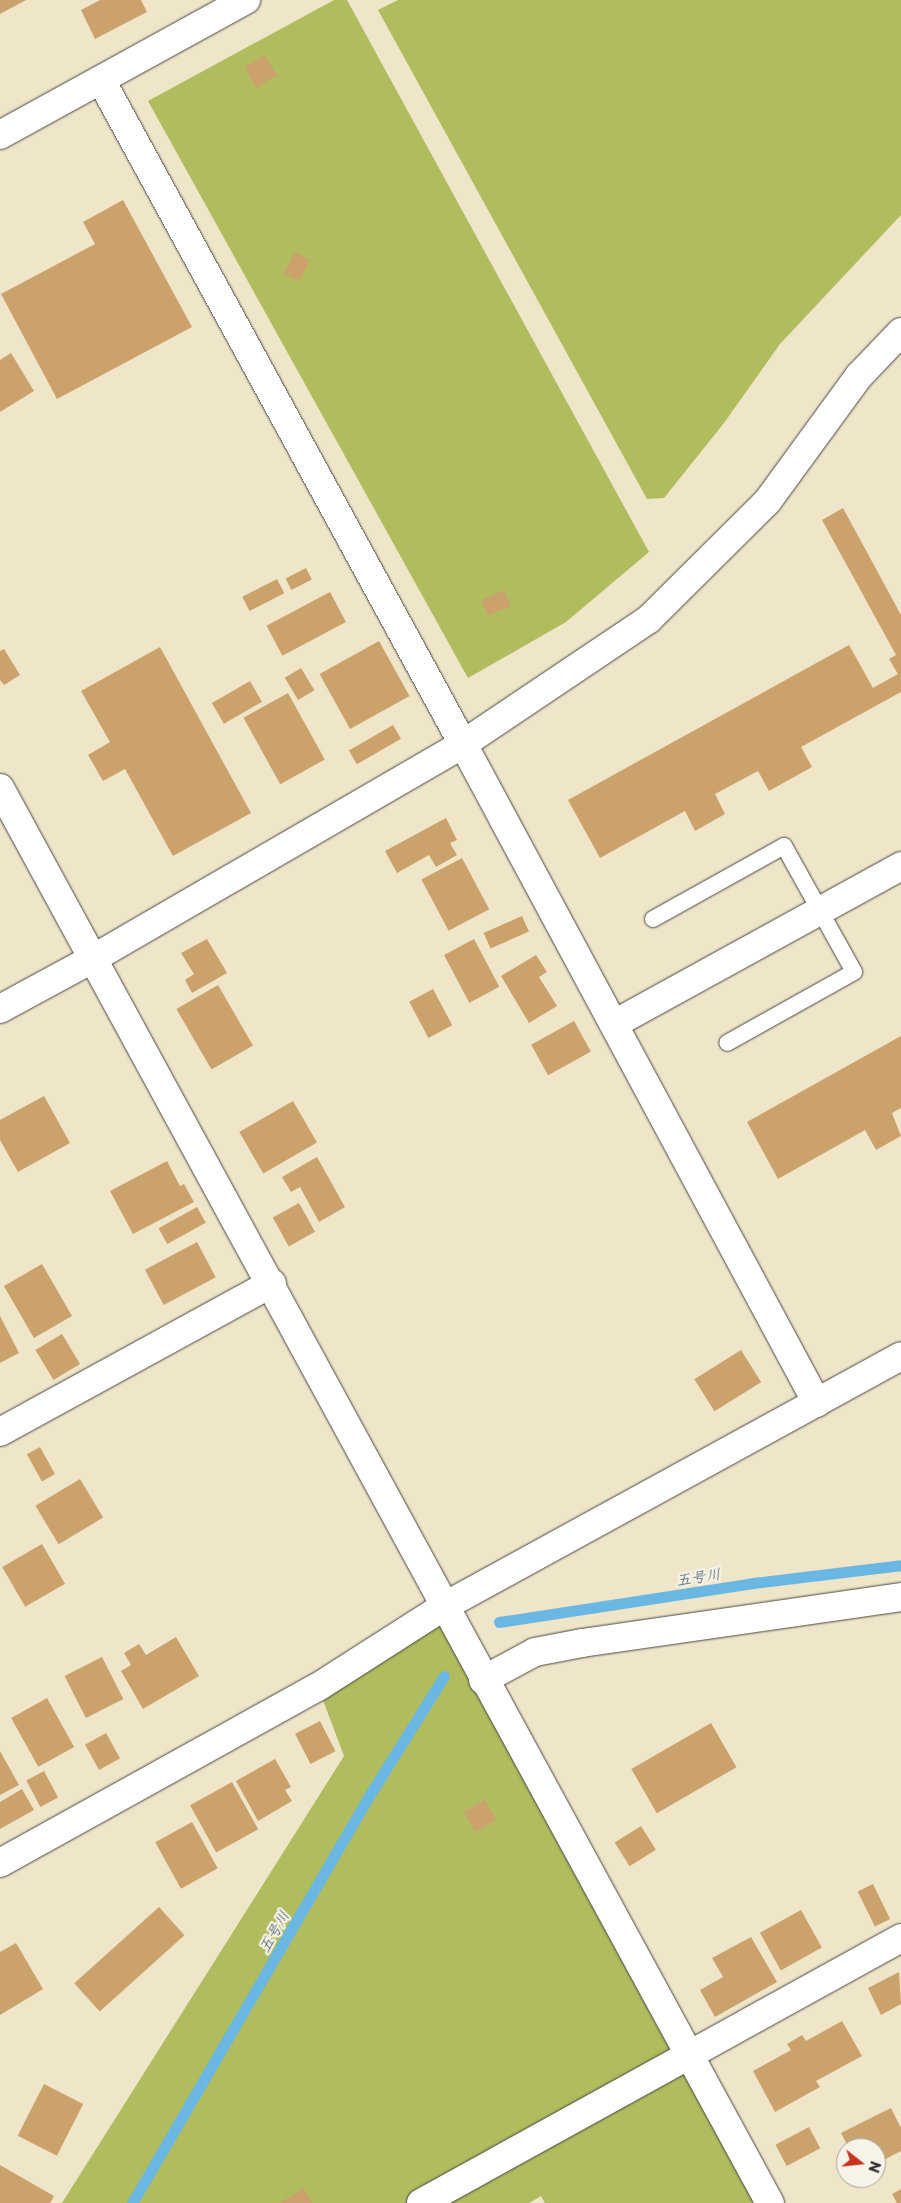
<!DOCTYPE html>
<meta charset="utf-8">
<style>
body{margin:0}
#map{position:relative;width:901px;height:2203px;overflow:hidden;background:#efe5c9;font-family:"Playpen Sans","Klee One",sans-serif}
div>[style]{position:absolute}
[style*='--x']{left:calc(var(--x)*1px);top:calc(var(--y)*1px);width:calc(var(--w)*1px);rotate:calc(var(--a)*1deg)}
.green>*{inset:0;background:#b0bc5e}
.stream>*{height:11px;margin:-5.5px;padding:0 5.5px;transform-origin:5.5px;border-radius:5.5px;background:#6ab7e3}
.building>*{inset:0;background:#cca26c;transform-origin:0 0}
.roads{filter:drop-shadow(0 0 1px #484743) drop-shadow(0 0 1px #484743)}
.lane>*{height:16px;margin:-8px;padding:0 8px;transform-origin:8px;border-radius:8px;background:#fff}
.street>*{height:28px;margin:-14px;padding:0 14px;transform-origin:14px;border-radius:14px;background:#fff}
span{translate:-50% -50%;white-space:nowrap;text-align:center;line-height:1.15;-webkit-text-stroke:4.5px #f7f3e8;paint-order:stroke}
.water-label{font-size:15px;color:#3e5562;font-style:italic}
.north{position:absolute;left:836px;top:2138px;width:50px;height:50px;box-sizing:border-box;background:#f7f3e8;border:1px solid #a5a39c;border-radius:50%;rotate:106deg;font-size:14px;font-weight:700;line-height:20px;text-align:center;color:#2b2b2b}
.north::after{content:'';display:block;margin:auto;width:18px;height:22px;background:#c8321e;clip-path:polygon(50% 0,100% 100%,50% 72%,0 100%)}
</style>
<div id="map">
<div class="green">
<div style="clip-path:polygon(334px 0,347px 0,649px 552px,566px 622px,468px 678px,148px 101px)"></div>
<div style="clip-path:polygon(398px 0,901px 0,901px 215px,780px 344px,724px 423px,664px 498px,647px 499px,378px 10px)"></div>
<div style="clip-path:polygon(443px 1607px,771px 2203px,545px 2203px,541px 2196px,529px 2203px,62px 2203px,344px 1756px,318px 1687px)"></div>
</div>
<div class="stream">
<div style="--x:499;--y:1622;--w:257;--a:-8.7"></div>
<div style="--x:753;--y:1583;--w:149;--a:-6.9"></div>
<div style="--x:132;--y:2203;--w:480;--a:-59.8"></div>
<div style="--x:374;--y:1788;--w:132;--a:-58"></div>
</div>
<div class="building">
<div style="clip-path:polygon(0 0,26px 0,0 14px)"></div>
<div style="clip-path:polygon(100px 0,141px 0,147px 12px,95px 39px,81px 10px)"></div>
<div style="left:265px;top:55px;width:24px;height:24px;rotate:60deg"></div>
<div style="clip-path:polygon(123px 200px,192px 327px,57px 399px,1px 294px,95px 244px,83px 222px)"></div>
<div style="left:295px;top:252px;width:17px;height:24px;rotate:28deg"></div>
<div style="clip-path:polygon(11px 353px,34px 391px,0 412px,0 360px)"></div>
<div style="clip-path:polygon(843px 508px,901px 615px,901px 692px,801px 747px,812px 767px,769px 791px,758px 771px,715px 794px,725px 814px,695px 831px,685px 811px,600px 858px,568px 800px,849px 645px,873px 688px,898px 674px,889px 659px,896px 655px,822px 520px)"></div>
<div style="left:306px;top:568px;width:13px;height:23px;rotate:63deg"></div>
<div style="left:277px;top:579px;width:16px;height:39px;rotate:63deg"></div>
<div style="left:504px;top:590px;width:17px;height:25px;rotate:66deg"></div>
<div style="left:330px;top:592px;width:34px;height:72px;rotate:62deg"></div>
<div style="left:379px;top:641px;width:63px;height:68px;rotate:61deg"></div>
<div style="clip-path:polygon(160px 647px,251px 813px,173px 856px,125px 769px,103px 781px,88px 755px,110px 742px,81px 691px)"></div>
<div style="clip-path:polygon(4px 649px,20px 675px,4px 685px,0 680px,0 651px)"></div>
<div style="left:301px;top:668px;width:26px;height:19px;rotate:59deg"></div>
<div style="left:250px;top:681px;width:24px;height:44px;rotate:60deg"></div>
<div style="left:288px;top:693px;width:76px;height:51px;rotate:61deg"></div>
<div style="left:393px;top:725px;width:16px;height:51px;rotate:60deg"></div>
<div style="clip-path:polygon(446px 818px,457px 840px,450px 843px,457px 855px,436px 867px,429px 855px,397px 873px,385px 851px)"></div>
<div style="left:462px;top:858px;width:58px;height:46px;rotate:62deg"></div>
<div style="left:522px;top:916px;width:17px;height:42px;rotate:66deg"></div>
<div style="clip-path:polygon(207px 939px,227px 973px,192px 993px,185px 980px,194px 974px,181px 953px)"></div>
<div style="left:474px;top:939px;width:54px;height:34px;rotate:62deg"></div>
<div style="clip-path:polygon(536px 955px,547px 972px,539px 977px,557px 1006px,529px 1023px,501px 976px)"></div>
<div style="left:218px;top:985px;width:70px;height:48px;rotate:60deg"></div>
<div style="left:433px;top:989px;width:41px;height:27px;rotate:62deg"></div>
<div style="left:574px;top:1021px;width:35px;height:49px;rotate:61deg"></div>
<div style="clip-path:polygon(901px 1036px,901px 1108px,892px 1113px,901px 1136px,876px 1150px,865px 1130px,778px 1179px,747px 1122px)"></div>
<div style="clip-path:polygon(44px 1096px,70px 1143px,18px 1172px,0 1140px,0 1120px)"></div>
<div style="left:293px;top:1101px;width:48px;height:62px;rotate:60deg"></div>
<div style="clip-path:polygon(317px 1157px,345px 1207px,319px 1222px,300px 1187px,291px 1192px,282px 1177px)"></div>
<div style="clip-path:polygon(167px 1161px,180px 1186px,184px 1184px,194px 1202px,133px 1234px,110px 1191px)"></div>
<div style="left:299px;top:1203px;width:33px;height:30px;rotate:61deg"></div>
<div style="left:197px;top:1207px;width:18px;height:44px;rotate:61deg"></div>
<div style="left:197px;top:1242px;width:40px;height:59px;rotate:62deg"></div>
<div style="left:42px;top:1264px;width:60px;height:44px;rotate:60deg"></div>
<div style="clip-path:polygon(0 1316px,19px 1353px,0 1363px)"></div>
<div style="left:62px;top:1334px;width:35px;height:31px;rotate:59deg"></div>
<div style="left:741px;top:1350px;width:38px;height:55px;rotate:58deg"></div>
<div style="left:40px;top:1447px;width:31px;height:15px;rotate:61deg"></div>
<div style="left:80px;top:1479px;width:45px;height:52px;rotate:59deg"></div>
<div style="left:42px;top:1544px;width:46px;height:46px;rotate:60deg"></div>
<div style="clip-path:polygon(176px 1637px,199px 1676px,143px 1709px,121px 1671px,131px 1665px,124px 1653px,139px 1644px,146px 1655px)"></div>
<div style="left:102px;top:1657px;width:47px;height:42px;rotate:63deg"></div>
<div style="left:47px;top:1698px;width:56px;height:41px;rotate:61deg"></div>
<div style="left:320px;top:1721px;width:34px;height:28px;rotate:63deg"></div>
<div style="left:711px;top:1723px;width:51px;height:92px;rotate:60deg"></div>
<div style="left:106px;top:1733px;width:29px;height:24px;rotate:61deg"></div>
<div style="clip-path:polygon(0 1751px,19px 1785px,0 1795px)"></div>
<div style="clip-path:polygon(275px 1759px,291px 1787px,285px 1790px,292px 1801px,258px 1821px,236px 1781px)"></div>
<div style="left:44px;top:1771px;width:30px;height:20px;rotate:62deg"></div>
<div style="left:232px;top:1782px;width:54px;height:48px;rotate:61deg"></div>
<div style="clip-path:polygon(22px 1789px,34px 1810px,0 1829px,0 1802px)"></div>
<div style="left:485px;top:1800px;width:23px;height:24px;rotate:61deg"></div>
<div style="left:192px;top:1822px;width:53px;height:42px;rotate:61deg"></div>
<div style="left:641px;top:1826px;width:28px;height:31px;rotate:58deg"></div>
<div style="left:873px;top:1884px;width:39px;height:17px;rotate:64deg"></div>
<div style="left:159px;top:1907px;width:38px;height:114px;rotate:48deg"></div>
<div style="left:801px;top:1910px;width:43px;height:47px;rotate:61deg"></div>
<div style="clip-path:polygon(751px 1937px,777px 1982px,715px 2017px,700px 1990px,723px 1977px,712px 1958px)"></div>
<div style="clip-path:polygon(16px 1943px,43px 1989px,0 2015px,0 1952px)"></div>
<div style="clip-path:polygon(899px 1972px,901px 2004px,881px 2015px,868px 1988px)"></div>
<div style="clip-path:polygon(842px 2021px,862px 2056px,816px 2081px,820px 2087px,775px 2112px,753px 2071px,791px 2050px,787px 2044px,802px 2035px,806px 2041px)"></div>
<div style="left:44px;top:2084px;width:44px;height:58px;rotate:27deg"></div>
<div style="clip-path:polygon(891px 2108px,901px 2128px,901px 2151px,876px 2164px,876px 2148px,849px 2148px,841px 2133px)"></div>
<div style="left:809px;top:2127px;width:24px;height:38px;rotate:62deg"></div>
<div style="clip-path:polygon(0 2165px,54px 2196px,50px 2203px,0 2203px)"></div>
<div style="clip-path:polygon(304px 2188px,312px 2203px,279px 2203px)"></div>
<div style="clip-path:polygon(901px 2189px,901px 2203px,897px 2203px,892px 2194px)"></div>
</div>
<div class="roads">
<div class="lane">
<div style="--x:653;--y:919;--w:150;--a:-29.1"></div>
<div style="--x:784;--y:846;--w:144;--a:60.9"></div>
<div style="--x:854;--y:972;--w:145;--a:150.8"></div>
</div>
<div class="street">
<div style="--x:101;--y:80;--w:756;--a:61.4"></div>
<div style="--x:463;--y:744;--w:748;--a:61.76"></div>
<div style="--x:0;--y:135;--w:281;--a:-28.8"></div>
<div style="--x:0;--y:788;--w:1611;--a:61.45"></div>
<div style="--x:0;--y:1009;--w:107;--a:-28.5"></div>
<div style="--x:94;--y:958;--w:427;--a:-30.1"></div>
<div style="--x:463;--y:744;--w:224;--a:-33.9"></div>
<div style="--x:649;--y:619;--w:166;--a:-44.8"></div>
<div style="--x:767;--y:502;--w:156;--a:-53.9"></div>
<div style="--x:859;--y:376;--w:61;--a:-46.3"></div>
<div style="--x:614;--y:1024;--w:328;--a:-28.8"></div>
<div style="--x:0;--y:1432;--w:310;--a:-28.7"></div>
<div style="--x:483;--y:1680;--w:59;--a:-28.3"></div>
<div style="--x:535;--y:1652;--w:48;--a:-10.8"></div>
<div style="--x:582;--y:1643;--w:322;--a:-8.2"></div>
<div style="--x:0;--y:1863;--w:363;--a:-29"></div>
<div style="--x:318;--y:1687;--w:148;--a:-32.6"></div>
<div style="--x:443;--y:1607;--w:522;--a:-28.72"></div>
<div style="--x:421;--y:2203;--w:548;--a:-28.9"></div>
</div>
</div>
<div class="water-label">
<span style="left:698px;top:1576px;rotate:-9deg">五号川</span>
<span style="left:273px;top:1931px;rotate:-60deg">五号川</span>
</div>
<div class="north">N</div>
</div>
